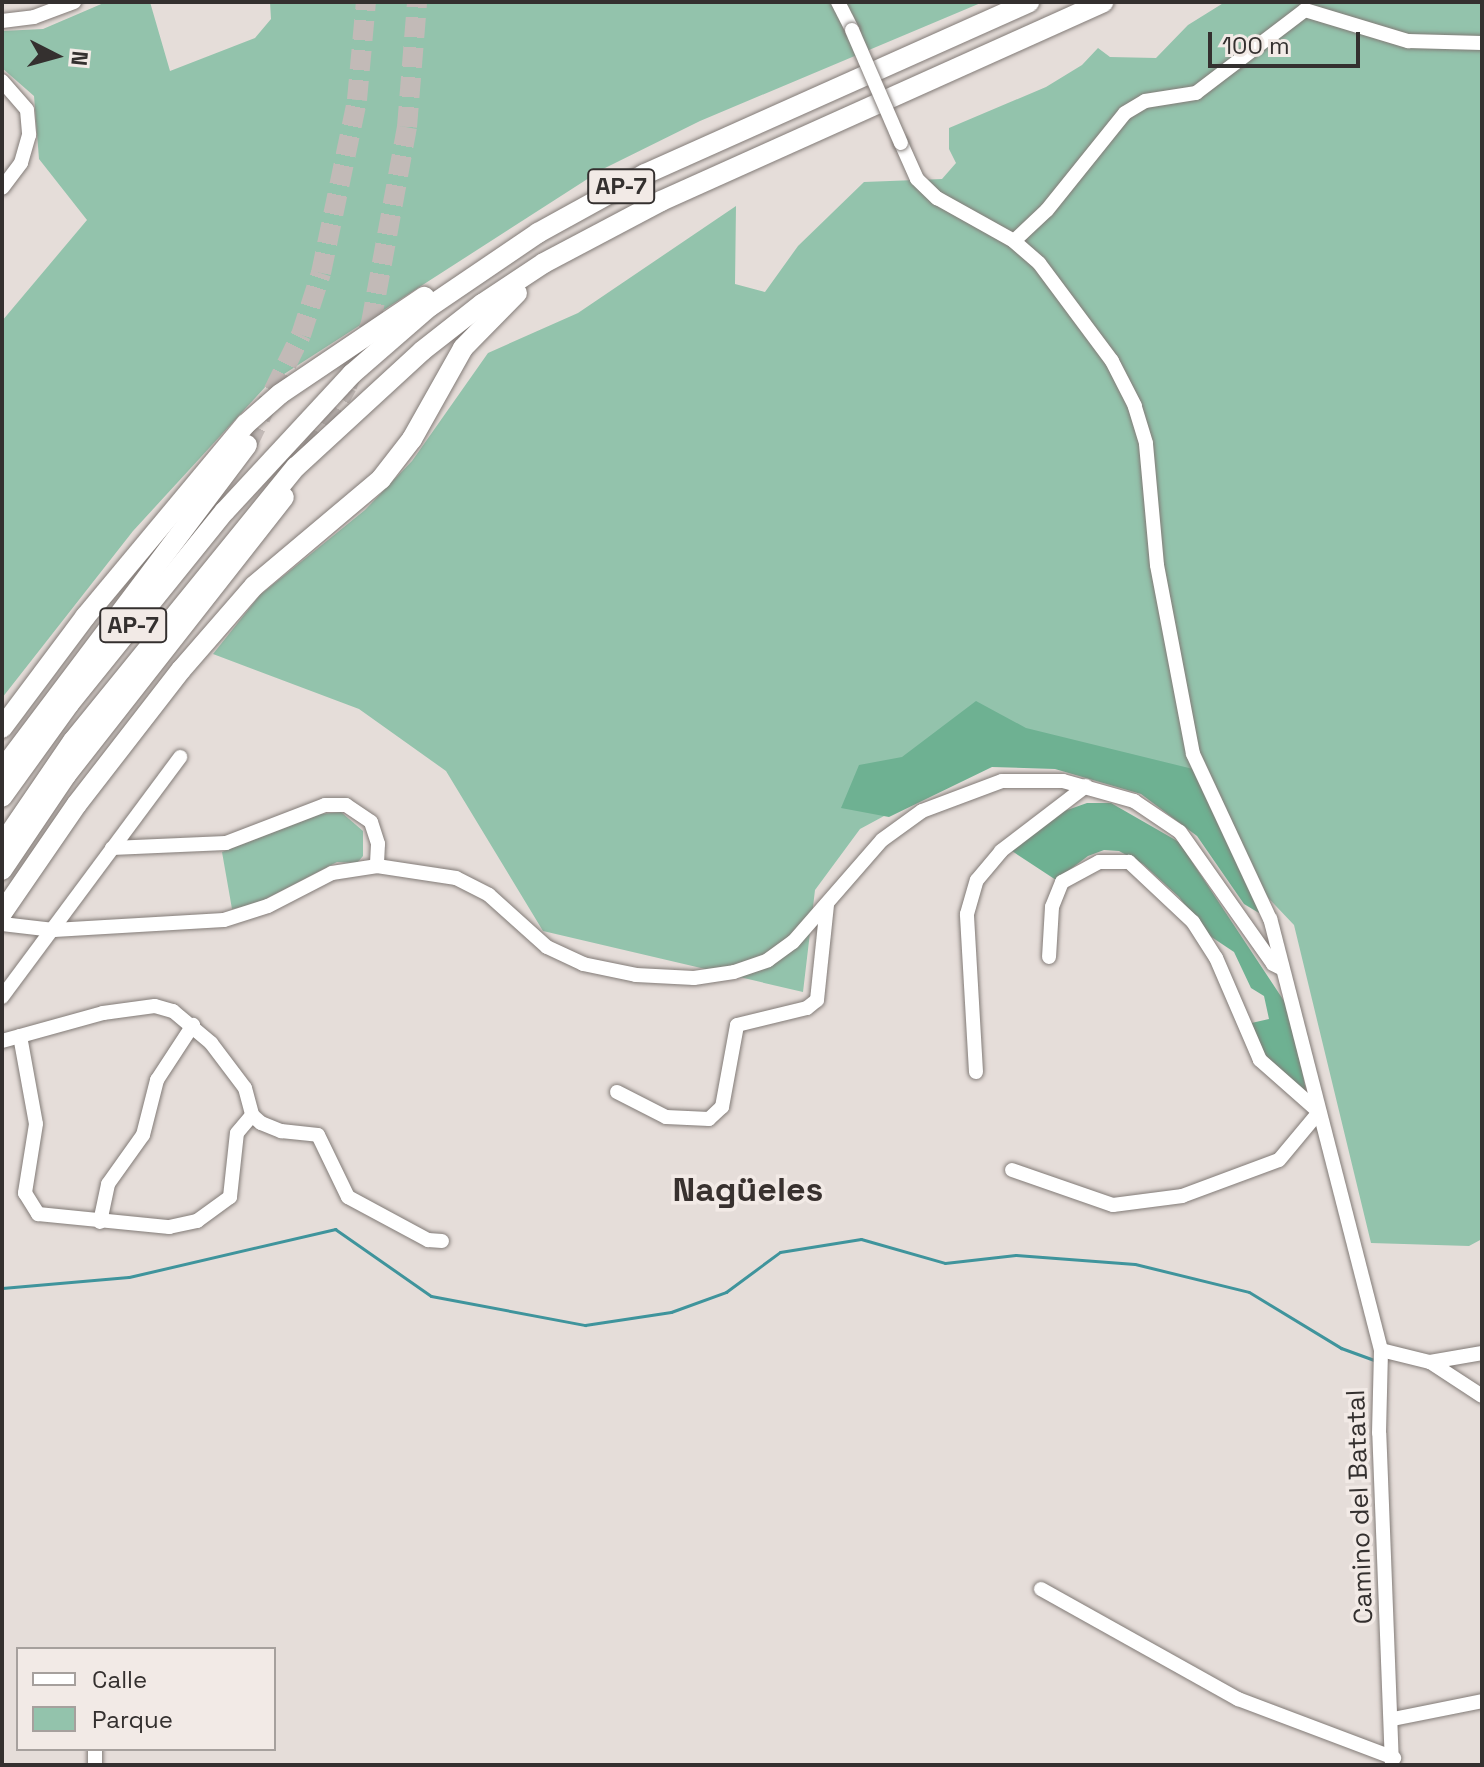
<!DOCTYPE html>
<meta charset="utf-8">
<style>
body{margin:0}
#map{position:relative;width:1484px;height:1767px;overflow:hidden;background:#e5ddd9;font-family:"Space Grotesk",sans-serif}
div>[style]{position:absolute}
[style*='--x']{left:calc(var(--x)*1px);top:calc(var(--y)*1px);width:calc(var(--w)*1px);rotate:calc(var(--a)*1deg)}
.green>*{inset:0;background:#93c3ac}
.forest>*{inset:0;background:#6eb192}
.stream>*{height:3px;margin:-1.5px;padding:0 1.5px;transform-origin:1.5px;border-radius:1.5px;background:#3f949c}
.highway-tunnel>*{height:20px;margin-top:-10px;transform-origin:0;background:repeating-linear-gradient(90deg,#c2bab7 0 20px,transparent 0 30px)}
.roads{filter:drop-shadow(0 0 2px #827b77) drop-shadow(0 0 2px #827b77)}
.minor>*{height:14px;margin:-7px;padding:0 7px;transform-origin:7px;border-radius:7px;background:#fff}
.highway>*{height:20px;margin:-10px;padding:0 10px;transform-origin:10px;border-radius:10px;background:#fff}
.bridges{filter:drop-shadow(0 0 2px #827b77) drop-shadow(0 0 2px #827b77)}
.minor-bridge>*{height:14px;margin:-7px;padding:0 7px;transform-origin:7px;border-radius:7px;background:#fff}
span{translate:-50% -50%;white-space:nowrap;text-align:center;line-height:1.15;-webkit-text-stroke:7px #f2eae6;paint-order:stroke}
.shield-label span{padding:2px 6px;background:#f2eae6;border:2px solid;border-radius:6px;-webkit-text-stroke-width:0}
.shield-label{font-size:24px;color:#34302f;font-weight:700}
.street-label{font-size:26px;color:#34302f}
.district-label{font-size:34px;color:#38312f;font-weight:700}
.frame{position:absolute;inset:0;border:4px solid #34302f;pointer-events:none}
.legend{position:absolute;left:16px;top:1647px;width:260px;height:104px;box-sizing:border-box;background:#f2eae6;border:2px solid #a6a09d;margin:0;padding:10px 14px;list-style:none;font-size:24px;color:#34302f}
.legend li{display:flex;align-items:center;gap:16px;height:40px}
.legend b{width:40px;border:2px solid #a6a09d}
.north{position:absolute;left:16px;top:16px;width:80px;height:80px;-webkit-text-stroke:6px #f2eae6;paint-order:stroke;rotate:96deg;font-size:22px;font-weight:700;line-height:32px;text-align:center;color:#34302f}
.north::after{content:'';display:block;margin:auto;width:28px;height:36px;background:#34302f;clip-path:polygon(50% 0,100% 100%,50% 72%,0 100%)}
.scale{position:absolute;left:1208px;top:32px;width:152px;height:36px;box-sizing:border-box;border:4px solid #34302f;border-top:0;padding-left:10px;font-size:24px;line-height:28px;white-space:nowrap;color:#34302f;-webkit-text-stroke:6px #f2eae6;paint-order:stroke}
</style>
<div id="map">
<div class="green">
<div style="clip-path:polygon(106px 2px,150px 2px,170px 71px,255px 38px,271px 19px,270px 2px,983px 2px,700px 121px,603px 169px,267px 385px,133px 531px,2px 698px,2px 321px,87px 220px,39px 159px,34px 96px,2px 68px,2px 31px,43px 29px)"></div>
<div style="clip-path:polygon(1225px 2px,1482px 2px,1482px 1239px,1469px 1246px,1371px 1243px,1294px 925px,1154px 778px,1010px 748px,860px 829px,815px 890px,803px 992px,543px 931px,446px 771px,359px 709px,213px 654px,260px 595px,365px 510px,412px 461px,488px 353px,578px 313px,736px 206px,735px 284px,765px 292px,798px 246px,864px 182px,942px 179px,956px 163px,949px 149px,949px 128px,1046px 87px,1082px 65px,1098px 48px,1110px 57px,1156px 58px,1188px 25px)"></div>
<div style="clip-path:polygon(341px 812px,363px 831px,363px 856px,357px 863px,337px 862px,256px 904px,232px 909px,222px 852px,321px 814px)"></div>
</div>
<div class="forest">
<div style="clip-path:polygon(976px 701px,1026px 728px,1193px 769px,1261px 907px,1259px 913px,1244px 904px,1197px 836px,1141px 794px,1055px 769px,992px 767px,889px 817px,841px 808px,859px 765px,902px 757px)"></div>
<div style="clip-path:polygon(1087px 803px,1111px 803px,1179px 842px,1290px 1010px,1307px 1096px,1261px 1057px,1247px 1024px,1269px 1019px,1264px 996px,1251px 988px,1234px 952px,1207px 934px,1179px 897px,1143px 864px,1119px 851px,1104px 850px,1088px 856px,1056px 880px,1012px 851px,1056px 814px)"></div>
</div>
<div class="stream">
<div style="--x:2;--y:1288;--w:127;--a:-5"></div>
<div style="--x:129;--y:1277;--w:212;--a:-13.1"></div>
<div style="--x:335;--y:1229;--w:117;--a:34.9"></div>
<div style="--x:431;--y:1296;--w:157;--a:10.7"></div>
<div style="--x:585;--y:1325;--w:87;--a:-8.6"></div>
<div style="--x:671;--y:1312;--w:59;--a:-20"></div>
<div style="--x:726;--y:1292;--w:67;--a:-36.5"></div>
<div style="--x:780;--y:1252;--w:82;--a:-9.1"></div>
<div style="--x:861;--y:1239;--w:87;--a:15.9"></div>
<div style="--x:945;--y:1263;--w:71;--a:-6.4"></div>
<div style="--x:1016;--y:1255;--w:119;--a:4.3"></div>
<div style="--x:1135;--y:1264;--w:117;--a:13.8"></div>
<div style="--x:1249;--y:1292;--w:108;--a:31.3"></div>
<div style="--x:1341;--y:1348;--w:38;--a:20"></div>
</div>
<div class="highway-tunnel">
<div style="--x:247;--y:445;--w:123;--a:-63.9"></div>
<div style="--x:301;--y:335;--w:65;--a:-72.1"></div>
<div style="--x:321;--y:273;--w:177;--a:-78.2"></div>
<div style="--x:357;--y:100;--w:98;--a:-84.8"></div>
<div style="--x:311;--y:451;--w:74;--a:-61"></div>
<div style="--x:347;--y:386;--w:67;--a:-69.1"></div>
<div style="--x:371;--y:323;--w:199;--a:-79.6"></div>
<div style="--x:407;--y:127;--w:125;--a:-85.4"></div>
</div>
<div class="roads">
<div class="minor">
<div style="--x:838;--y:2;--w:31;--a:63"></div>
<div style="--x:2;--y:21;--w:32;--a:-7"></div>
<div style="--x:34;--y:17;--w:43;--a:-20.6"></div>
<div style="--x:2;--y:81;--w:38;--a:49"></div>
<div style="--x:27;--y:110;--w:25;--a:85"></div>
<div style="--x:29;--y:135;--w:29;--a:106"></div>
<div style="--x:21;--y:163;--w:31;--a:127"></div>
<div style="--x:901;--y:143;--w:39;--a:66"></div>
<div style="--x:917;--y:179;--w:28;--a:44"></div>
<div style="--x:937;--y:198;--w:88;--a:29.2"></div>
<div style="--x:112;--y:848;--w:114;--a:-2.5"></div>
<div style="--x:226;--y:843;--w:106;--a:-21"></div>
<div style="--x:325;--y:805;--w:21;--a:0"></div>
<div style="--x:346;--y:805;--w:30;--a:34"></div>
<div style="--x:371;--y:822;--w:23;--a:72"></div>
<div style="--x:378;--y:844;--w:22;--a:93"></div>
<div style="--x:2;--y:924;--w:52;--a:6.6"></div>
<div style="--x:54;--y:930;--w:170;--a:-3.4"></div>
<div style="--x:224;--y:920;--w:46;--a:-17.7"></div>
<div style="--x:268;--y:906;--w:72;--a:-27.3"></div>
<div style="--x:332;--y:873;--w:46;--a:-8.8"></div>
<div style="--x:377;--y:866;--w:80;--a:8.6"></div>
<div style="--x:456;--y:878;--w:37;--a:27"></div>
<div style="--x:489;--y:895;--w:78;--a:41.9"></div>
<div style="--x:547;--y:947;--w:40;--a:25"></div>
<div style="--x:583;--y:964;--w:54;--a:11.7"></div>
<div style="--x:636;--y:975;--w:58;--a:3"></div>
<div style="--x:694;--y:978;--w:40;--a:-8.5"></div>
<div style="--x:734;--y:972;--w:36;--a:-19"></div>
<div style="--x:768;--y:960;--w:31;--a:-36"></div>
<div style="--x:793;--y:942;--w:135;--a:-48.9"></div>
<div style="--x:882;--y:840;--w:49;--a:-35.9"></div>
<div style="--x:922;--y:811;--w:85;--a:-20.6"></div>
<div style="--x:1002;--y:781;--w:61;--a:0"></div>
<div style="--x:1063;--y:781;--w:74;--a:15.7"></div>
<div style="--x:1134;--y:801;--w:55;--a:34"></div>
<div style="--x:1180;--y:832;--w:161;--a:54.8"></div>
<div style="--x:1273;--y:964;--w:9;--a:27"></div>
<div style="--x:2;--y:997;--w:299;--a:-53.4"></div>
<div style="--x:20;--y:1036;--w:89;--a:79.7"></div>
<div style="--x:36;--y:1124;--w:70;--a:99.1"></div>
<div style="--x:25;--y:1193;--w:25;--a:58"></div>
<div style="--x:38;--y:1214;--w:132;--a:5.7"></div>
<div style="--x:169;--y:1227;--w:29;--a:-12"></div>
<div style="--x:197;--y:1221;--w:41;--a:-36"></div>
<div style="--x:230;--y:1197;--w:64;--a:-83.8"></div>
<div style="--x:237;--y:1133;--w:23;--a:-50"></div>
<div style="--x:2;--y:1041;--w:105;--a:-15.5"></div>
<div style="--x:103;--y:1013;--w:52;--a:-7.7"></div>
<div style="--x:155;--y:1006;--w:19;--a:16"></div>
<div style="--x:173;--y:1011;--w:50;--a:40.1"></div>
<div style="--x:211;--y:1043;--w:56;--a:52.9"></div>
<div style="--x:245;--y:1088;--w:28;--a:75"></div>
<div style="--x:252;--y:1115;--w:12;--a:42"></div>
<div style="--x:261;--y:1123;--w:22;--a:22"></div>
<div style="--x:281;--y:1131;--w:37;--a:6"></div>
<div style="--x:318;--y:1135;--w:69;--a:64.2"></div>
<div style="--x:348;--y:1197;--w:91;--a:28.3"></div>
<div style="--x:428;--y:1240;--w:14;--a:4"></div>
<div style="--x:976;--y:1072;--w:158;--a:-93.3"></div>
<div style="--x:967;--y:914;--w:35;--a:-74"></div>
<div style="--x:977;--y:880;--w:38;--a:-50"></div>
<div style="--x:1001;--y:851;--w:107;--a:-37.4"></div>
<div style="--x:617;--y:1092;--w:55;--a:27"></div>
<div style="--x:666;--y:1117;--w:43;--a:2.7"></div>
<div style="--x:709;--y:1119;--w:18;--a:-43"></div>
<div style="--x:722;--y:1107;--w:83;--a:-79.6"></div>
<div style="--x:737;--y:1025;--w:72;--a:-13.7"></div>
<div style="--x:807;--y:1008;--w:13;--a:-39"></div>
<div style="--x:817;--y:1000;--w:96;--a:-84"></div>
<div style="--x:1012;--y:1170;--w:107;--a:19.1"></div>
<div style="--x:1113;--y:1205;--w:70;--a:-7.4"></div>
<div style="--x:1182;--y:1196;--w:103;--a:-20.4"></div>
<div style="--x:1279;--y:1160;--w:62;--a:-50.2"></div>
<div style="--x:1319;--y:1112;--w:79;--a:-138.6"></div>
<div style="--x:1260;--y:1060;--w:111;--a:-113.3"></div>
<div style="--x:1216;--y:958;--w:43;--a:-122.6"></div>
<div style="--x:1193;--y:922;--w:88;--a:-136.8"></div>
<div style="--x:1129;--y:862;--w:30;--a:180"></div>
<div style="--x:1099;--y:862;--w:42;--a:151.6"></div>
<div style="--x:1062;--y:882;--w:27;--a:112"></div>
<div style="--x:1052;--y:907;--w:50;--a:93.4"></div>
<div style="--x:100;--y:1222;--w:39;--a:-78"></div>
<div style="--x:108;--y:1184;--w:60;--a:-54.5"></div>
<div style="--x:143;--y:1135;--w:57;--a:-75.7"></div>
<div style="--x:157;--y:1080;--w:66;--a:-56.8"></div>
<div style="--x:1381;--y:1350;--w:50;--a:13.8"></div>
<div style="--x:1430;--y:1362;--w:53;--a:-9.8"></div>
<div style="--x:1430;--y:1362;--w:62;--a:33.2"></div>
<div style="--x:1041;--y:1589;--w:226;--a:29.2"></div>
<div style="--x:1238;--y:1699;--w:167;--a:20.7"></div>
<div style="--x:1393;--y:1719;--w:91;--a:-11.4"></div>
<div style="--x:95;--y:1765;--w:16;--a:-90"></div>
<div style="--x:1392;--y:1765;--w:332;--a:-92.2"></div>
<div style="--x:1379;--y:1433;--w:83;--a:-88.6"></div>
<div style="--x:1381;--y:1350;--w:445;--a:-104.4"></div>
<div style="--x:1270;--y:919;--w:182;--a:-115"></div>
<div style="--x:1193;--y:754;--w:192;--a:-100.8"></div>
<div style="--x:1157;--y:565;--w:122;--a:-95.2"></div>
<div style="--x:1146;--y:443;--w:39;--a:-107"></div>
<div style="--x:1135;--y:406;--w:51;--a:-117.1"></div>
<div style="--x:1112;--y:361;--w:122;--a:-126.7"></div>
<div style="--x:1039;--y:263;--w:33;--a:-139"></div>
<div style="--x:1014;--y:241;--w:45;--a:-43.2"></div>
<div style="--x:1047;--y:210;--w:124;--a:-51.2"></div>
<div style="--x:1125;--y:113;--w:23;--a:-31"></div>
<div style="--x:1145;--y:101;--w:52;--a:-8.9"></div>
<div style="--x:1196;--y:93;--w:137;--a:-37.3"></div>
<div style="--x:1305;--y:10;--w:108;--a:16.8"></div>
<div style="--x:1408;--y:41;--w:74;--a:1.5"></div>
</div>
<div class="highway">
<div style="--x:2;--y:728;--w:139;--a:-53.2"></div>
<div style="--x:85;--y:617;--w:251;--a:-50.2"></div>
<div style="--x:246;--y:424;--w:45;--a:-41.4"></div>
<div style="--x:280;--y:394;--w:174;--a:-34"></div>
<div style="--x:2;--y:770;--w:407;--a:-53"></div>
<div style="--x:2;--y:797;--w:115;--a:-54.2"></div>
<div style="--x:69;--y:704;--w:248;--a:-51.1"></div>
<div style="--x:225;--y:511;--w:187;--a:-47.2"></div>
<div style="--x:352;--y:374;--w:102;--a:-41"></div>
<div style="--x:429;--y:307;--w:132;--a:-34.2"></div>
<div style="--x:538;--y:233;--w:122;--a:-28.9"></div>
<div style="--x:645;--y:174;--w:421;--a:-24.1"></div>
<div style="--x:2;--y:845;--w:126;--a:-55.7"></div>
<div style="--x:73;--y:741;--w:353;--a:-50.9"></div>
<div style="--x:296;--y:467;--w:171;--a:-42.6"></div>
<div style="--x:422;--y:351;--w:76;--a:-38.1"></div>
<div style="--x:482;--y:304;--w:74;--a:-33.5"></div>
<div style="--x:544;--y:263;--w:132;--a:-27.9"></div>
<div style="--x:661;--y:201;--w:485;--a:-24.2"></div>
<div style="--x:2;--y:870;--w:115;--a:-56"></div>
<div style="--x:66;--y:775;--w:353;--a:-51.9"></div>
<div style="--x:2;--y:913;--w:132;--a:-55.5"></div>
<div style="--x:77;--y:804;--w:170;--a:-52.2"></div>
<div style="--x:181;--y:670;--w:111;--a:-49"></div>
<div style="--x:254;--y:586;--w:166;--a:-40.1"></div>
<div style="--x:381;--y:479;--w:51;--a:-52.2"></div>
<div style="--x:412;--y:439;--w:104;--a:-60.7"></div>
<div style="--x:463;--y:348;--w:77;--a:-45.5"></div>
</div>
</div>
<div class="bridges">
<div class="minor-bridge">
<div style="--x:852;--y:30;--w:123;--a:66.6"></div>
</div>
</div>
<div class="shield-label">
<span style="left:621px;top:186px">AP-7</span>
<span style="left:133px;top:625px">AP-7</span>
</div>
<div class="street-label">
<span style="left:1360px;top:1507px;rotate:-92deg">Camino del Batatal</span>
</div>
<div class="district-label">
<span style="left:748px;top:1190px">Nagüeles</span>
</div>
<div class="frame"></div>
<ul class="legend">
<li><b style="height:10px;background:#fff"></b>Calle</li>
<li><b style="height:22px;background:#93c3ac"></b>Parque</li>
</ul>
<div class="north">N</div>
<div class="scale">100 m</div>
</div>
